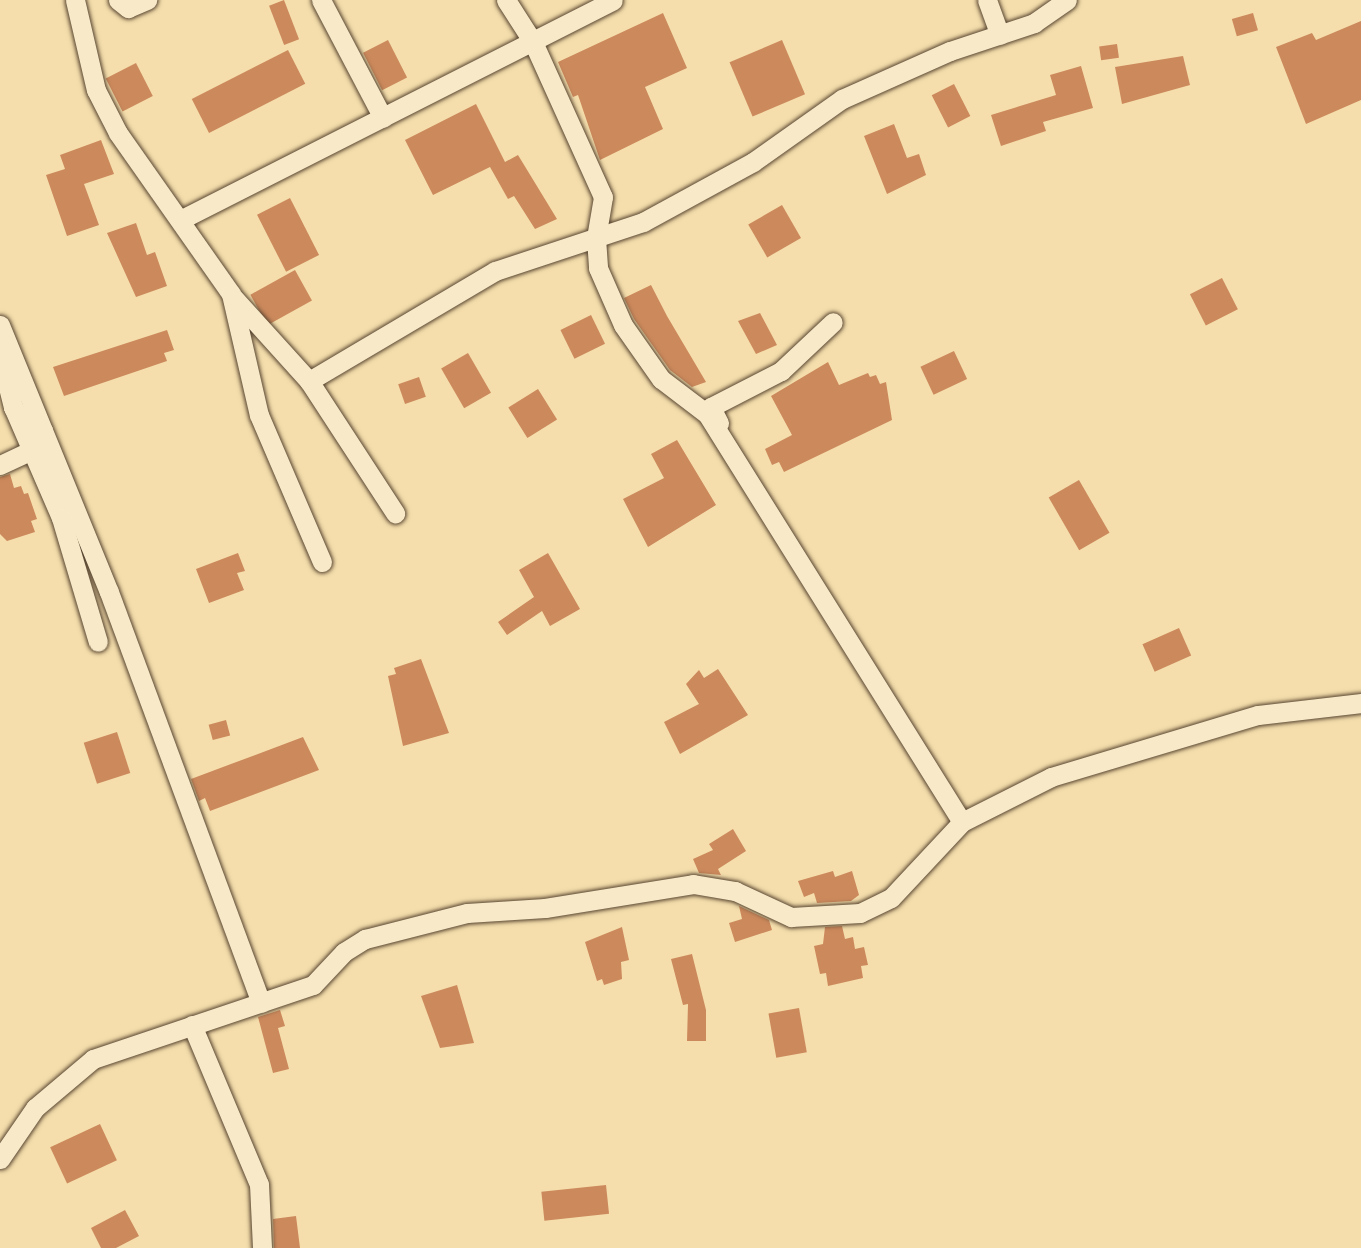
<!DOCTYPE html>
<style>
body{margin:0}
#map{position:relative;width:1361px;height:1248px;overflow:hidden;background:#f5deac;font-family:Cardo,serif}
div>[style]{position:absolute}
[style*='--x']{left:calc(var(--x)*1px);top:calc(var(--y)*1px);width:calc(var(--w)*1px);rotate:calc(var(--a)*1deg)}
.building>*{inset:0;background:#cc895c;transform-origin:0 0}
.roads{filter:drop-shadow(0 0 2px #584531) drop-shadow(0 0 2px #584531)}
.minor>*{height:19px;margin:-9.5px;padding:0 9.5px;transform-origin:9.5px;border-radius:9.5px;background:#f8eac9}
span{translate:-50% -50%;white-space:nowrap;text-align:center;line-height:1.15;-webkit-text-stroke:5px #f8eac9;paint-order:stroke}
</style>
<div id="map">
<div class="building">
<div style="left:284px;top:0;width:42px;height:16px;rotate:69deg"></div>
<div style="clip-path:polygon(663px 13px,687px 68px,645px 87px,663px 129px,600px 160px,578px 95px,573px 97px,558px 62px)"></div>
<div style="left:1253px;top:13px;width:18px;height:22px;rotate:74deg"></div>
<div style="clip-path:polygon(1361px 21px,1361px 100px,1306px 124px,1276px 47px,1312px 33px,1316px 40px)"></div>
<div style="left:388px;top:40px;width:42px;height:28px;rotate:63deg"></div>
<div style="left:782px;top:40px;width:59px;height:57px;rotate:67deg"></div>
<div style="left:1117px;top:44px;width:14px;height:18px;rotate:82deg"></div>
<div style="left:288px;top:50px;width:38px;height:108px;rotate:63deg"></div>
<div style="clip-path:polygon(1183px 56px,1190px 85px,1122px 104px,1115px 67px)"></div>
<div style="left:136px;top:63px;width:37px;height:34px;rotate:63deg"></div>
<div style="clip-path:polygon(1081px 66px,1093px 108px,1043px 122px,1046px 131px,1001px 146px,991px 115px,1056px 95px,1050px 75px)"></div>
<div style="left:954px;top:84px;width:36px;height:25px;rotate:63deg"></div>
<div style="clip-path:polygon(476px 104px,505px 162px,518px 155px,557px 219px,535px 229px,514px 196px,508px 199px,490px 167px,433px 195px,405px 140px)"></div>
<div style="clip-path:polygon(894px 124px,907px 158px,919px 154px,926px 175px,887px 194px,864px 136px)"></div>
<div style="clip-path:polygon(101px 140px,114px 174px,84px 184px,99px 225px,67px 236px,46px 175px,65px 169px,60px 155px)"></div>
<div style="left:290px;top:198px;width:64px;height:37px;rotate:63deg"></div>
<div style="left:782px;top:205px;width:38px;height:39px;rotate:60deg"></div>
<div style="clip-path:polygon(136px 223px,147px 255px,155px 252px,167px 286px,136px 297px,107px 233px)"></div>
<div style="left:295px;top:270px;width:35px;height:51px;rotate:61deg"></div>
<div style="left:1222px;top:278px;width:35px;height:36px;rotate:63deg"></div>
<div style="clip-path:polygon(651px 285px,667px 316px,706px 382px,692px 387px,670px 370px,634px 319px,624px 298px)"></div>
<div style="clip-path:polygon(760px 313px,777px 345px,756px 354px,738px 321px)"></div>
<div style="left:591px;top:315px;width:32px;height:34px;rotate:64deg"></div>
<div style="clip-path:polygon(167px 330px,174px 350px,164px 353px,167px 361px,64px 396px,53px 367px)"></div>
<div style="left:954px;top:351px;width:31px;height:37px;rotate:65deg"></div>
<div style="left:468px;top:353px;width:46px;height:31px;rotate:60deg"></div>
<div style="clip-path:polygon(828px 362px,839px 385px,868px 373px,870px 377px,876px 375px,880px 384px,886px 382px,892px 420px,784px 472px,779px 462px,772px 465px,765px 449px,792px 435px,771px 396px)"></div>
<div style="left:419px;top:377px;width:21px;height:22px;rotate:71deg"></div>
<div style="left:538px;top:389px;width:36px;height:35px;rotate:58deg"></div>
<div style="clip-path:polygon(677px 440px,716px 505px,648px 547px,623px 499px,664px 478px,651px 454px)"></div>
<div style="clip-path:polygon(10px 474px,14px 488px,21px 486px,24px 494px,28px 493px,37px 519px,31px 521px,35px 532px,7px 541px,0 534px,0 477px)"></div>
<div style="left:1079px;top:480px;width:61px;height:35px;rotate:60deg"></div>
<div style="clip-path:polygon(238px 553px,245px 571px,237px 573px,244px 590px,209px 603px,196px 569px)"></div>
<div style="clip-path:polygon(548px 553px,580px 609px,550px 626px,542px 611px,507px 635px,498px 622px,534px 597px,519px 570px)"></div>
<div style="left:1179px;top:628px;width:30px;height:40px;rotate:66deg"></div>
<div style="clip-path:polygon(421px 659px,449px 733px,403px 746px,388px 676px,396px 674px,394px 668px)"></div>
<div style="clip-path:polygon(718px 669px,748px 715px,680px 754px,664px 722px,699px 704px,686px 684px,699px 670px,704px 678px)"></div>
<div style="left:226px;top:720px;width:16px;height:18px;rotate:75deg"></div>
<div style="left:117px;top:732px;width:43px;height:35px;rotate:72deg"></div>
<div style="clip-path:polygon(303px 737px,319px 770px,210px 811px,205px 798px,199px 801px,191px 779px)"></div>
<div style="clip-path:polygon(733px 829px,746px 851px,718px 869px,721px 875px,699px 873px,693px 859px,713px 850px,709px 844px)"></div>
<div style="clip-path:polygon(833px 871px,835px 877px,852px 871px,859px 895px,851px 901px,817px 903px,814px 893px,804px 897px,798px 881px)"></div>
<div style="clip-path:polygon(739px 906px,769px 920px,772px 930px,735px 942px,729px 923px,742px 919px)"></div>
<div style="clip-path:polygon(842px 926px,845px 939px,853px 937px,855px 949px,864px 947px,868px 965px,861px 966px,863px 978px,828px 986px,826px 973px,820px 974px,814px 946px,823px 944px,825px 927px)"></div>
<div style="clip-path:polygon(622px 927px,629px 960px,621px 962px,622px 979px,604px 985px,602px 979px,597px 981px,585px 942px)"></div>
<div style="clip-path:polygon(692px 954px,706px 1010px,706px 1041px,687px 1041px,688px 1004px,683px 1005px,671px 959px)"></div>
<div style="clip-path:polygon(457px 985px,474px 1043px,440px 1048px,421px 996px)"></div>
<div style="left:799px;top:1008px;width:45px;height:31px;rotate:80deg"></div>
<div style="clip-path:polygon(280px 1010px,285px 1026px,278px 1028px,289px 1069px,273px 1073px,258px 1017px)"></div>
<div style="left:100px;top:1124px;width:40px;height:55px;rotate:65deg"></div>
<div style="left:606px;top:1185px;width:29px;height:65px;rotate:84deg"></div>
<div style="clip-path:polygon(125px 1210px,139px 1236px,116px 1248px,101px 1248px,91px 1228px)"></div>
<div style="clip-path:polygon(296px 1216px,300px 1248px,274px 1248px,273px 1219px)"></div>
</div>
<div class="roads">
<div class="minor">
<div style="--x:75;--y:0;--w:92;--a:76.9"></div>
<div style="--x:96;--y:90;--w:48;--a:62.9"></div>
<div style="--x:118;--y:133;--w:197;--a:54.9"></div>
<div style="--x:231;--y:294;--w:124;--a:77"></div>
<div style="--x:259;--y:415;--w:160;--a:66.8"></div>
<div style="--x:118;--y:0;--w:13;--a:39"></div>
<div style="--x:128;--y:8;--w:21;--a:-23"></div>
<div style="--x:321;--y:0;--w:133;--a:62.3"></div>
<div style="--x:506;--y:0;--w:50;--a:57.3"></div>
<div style="--x:533;--y:42;--w:170;--a:65.7"></div>
<div style="--x:603;--y:197;--w:42;--a:99.7"></div>
<div style="--x:596;--y:238;--w:30;--a:86"></div>
<div style="--x:598;--y:268;--w:62;--a:66.3"></div>
<div style="--x:623;--y:325;--w:66;--a:54.9"></div>
<div style="--x:661;--y:379;--w:58;--a:37.3"></div>
<div style="--x:707;--y:414;--w:481;--a:58"></div>
<div style="--x:987;--y:0;--w:37;--a:70"></div>
<div style="--x:182;--y:219;--w:483;--a:-26.9"></div>
<div style="--x:234;--y:298;--w:112;--a:47.9"></div>
<div style="--x:309;--y:381;--w:158;--a:56.9"></div>
<div style="--x:0;--y:325;--w:288;--a:67.8"></div>
<div style="--x:109;--y:592;--w:438;--a:69.7"></div>
<div style="--x:0;--y:355;--w:54;--a:76"></div>
<div style="--x:309;--y:381;--w:216;--a:-30.6"></div>
<div style="--x:495;--y:271;--w:156;--a:-18.3"></div>
<div style="--x:643;--y:222;--w:125;--a:-28.6"></div>
<div style="--x:753;--y:162;--w:109;--a:-35.3"></div>
<div style="--x:842;--y:99;--w:118;--a:-24"></div>
<div style="--x:950;--y:51;--w:89;--a:-18.4"></div>
<div style="--x:1034;--y:23;--w:40;--a:-34.9"></div>
<div style="--x:719;--y:423;--w:18;--a:-117"></div>
<div style="--x:711;--y:407;--w:79;--a:-27.2"></div>
<div style="--x:781;--y:371;--w:71;--a:-43.3"></div>
<div style="--x:43;--y:430;--w:13;--a:162"></div>
<div style="--x:31;--y:434;--w:32;--a:-124"></div>
<div style="--x:13;--y:407;--w:121;--a:66.6"></div>
<div style="--x:61;--y:518;--w:129;--a:73.4"></div>
<div style="--x:0;--y:465;--w:38;--a:-25"></div>
<div style="--x:192;--y:1025;--w:173;--a:67.2"></div>
<div style="--x:259;--y:1184;--w:64;--a:87.3"></div>
<div style="--x:0;--y:1159;--w:62;--a:-55.5"></div>
<div style="--x:35;--y:1108;--w:76;--a:-40.2"></div>
<div style="--x:93;--y:1059;--w:232;--a:-18.6"></div>
<div style="--x:313;--y:985;--w:45;--a:-46.8"></div>
<div style="--x:344;--y:952;--w:25;--a:-32"></div>
<div style="--x:365;--y:939;--w:105;--a:-14.3"></div>
<div style="--x:467;--y:913;--w:78;--a:-3.7"></div>
<div style="--x:545;--y:908;--w:150;--a:-9.2"></div>
<div style="--x:693;--y:884;--w:43;--a:9.5"></div>
<div style="--x:735;--y:891;--w:62;--a:24.9"></div>
<div style="--x:791;--y:917;--w:69;--a:-3.3"></div>
<div style="--x:860;--y:913;--w:34;--a:-26"></div>
<div style="--x:891;--y:898;--w:104;--a:-46.9"></div>
<div style="--x:962;--y:822;--w:100;--a:-26.8"></div>
<div style="--x:1051;--y:777;--w:216;--a:-16.7"></div>
<div style="--x:1258;--y:715;--w:104;--a:-6.6"></div>
</div>
</div>
</div>
